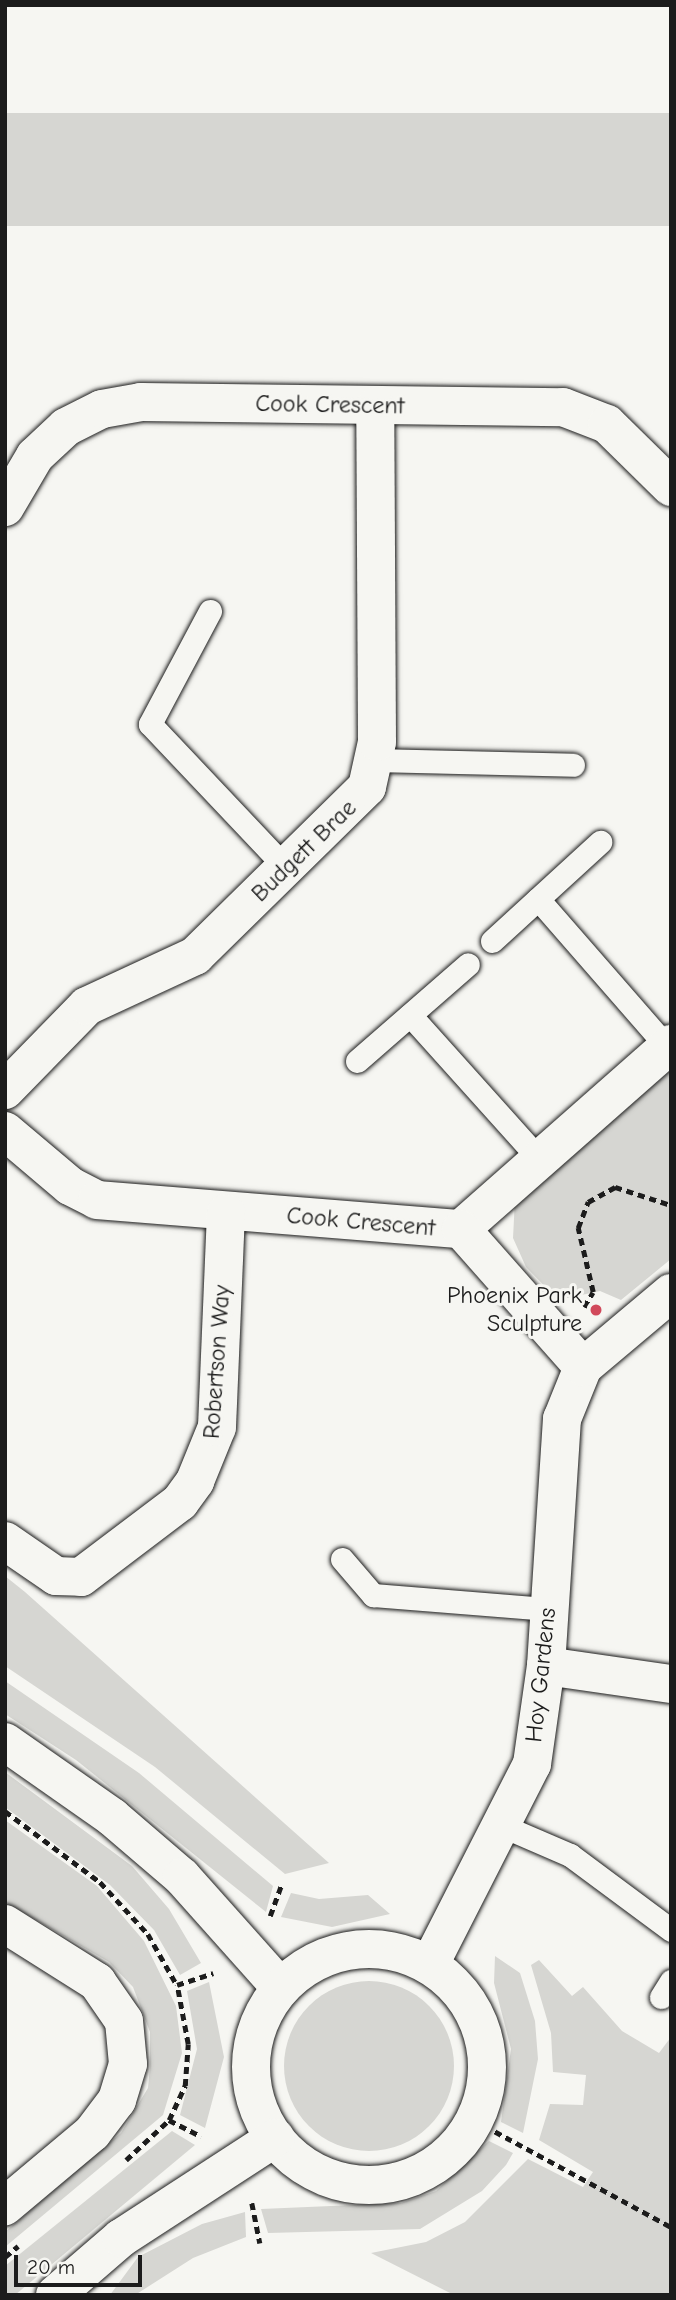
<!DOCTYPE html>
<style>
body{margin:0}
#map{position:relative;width:676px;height:2300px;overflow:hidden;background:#f6f6f2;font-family:"Comic Neue",sans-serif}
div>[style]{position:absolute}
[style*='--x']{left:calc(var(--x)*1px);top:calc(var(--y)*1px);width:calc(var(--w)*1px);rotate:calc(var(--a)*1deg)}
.green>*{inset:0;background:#d6d6d2;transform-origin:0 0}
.round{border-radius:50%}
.path>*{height:4.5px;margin-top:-2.25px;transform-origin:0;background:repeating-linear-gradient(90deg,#1c1c1c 0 7px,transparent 0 12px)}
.roads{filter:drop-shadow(0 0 2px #1c1c1c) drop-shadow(0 0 2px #1c1c1c)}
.lane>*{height:23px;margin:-11.5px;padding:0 11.5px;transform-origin:11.5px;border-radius:11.5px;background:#f6f6f2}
.street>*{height:38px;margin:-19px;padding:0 19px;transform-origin:19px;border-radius:19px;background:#f6f6f2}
.secondary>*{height:38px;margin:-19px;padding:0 19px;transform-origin:19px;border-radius:19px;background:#f6f6f2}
.secondary>.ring{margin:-19px;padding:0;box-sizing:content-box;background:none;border:38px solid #f6f6f2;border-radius:50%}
.dots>*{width:19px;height:19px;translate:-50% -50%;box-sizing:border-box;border:4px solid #f6f6f2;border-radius:50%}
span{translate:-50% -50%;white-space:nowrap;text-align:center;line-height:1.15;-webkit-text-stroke:6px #f6f6f2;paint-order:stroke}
.street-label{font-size:24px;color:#1c1c1c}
.poi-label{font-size:24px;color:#1c1c1c}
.right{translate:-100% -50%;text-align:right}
.frame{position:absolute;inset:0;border:7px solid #1c1c1c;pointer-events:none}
.scale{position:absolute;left:14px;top:2255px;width:128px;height:32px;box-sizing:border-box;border:4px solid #1c1c1c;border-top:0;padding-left:9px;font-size:21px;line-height:24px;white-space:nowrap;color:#1c1c1c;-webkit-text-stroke:5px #f6f6f2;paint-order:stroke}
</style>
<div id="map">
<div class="green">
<div style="left:5px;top:113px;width:666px;height:113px"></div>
<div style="clip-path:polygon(671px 1060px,671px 1259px,621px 1300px,600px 1291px,558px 1300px,526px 1267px,513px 1238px,515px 1199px)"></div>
<div style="clip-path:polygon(5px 1576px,25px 1592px,329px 1863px,285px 1874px,155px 1767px,5px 1666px)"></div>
<div style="clip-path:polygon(5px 1681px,139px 1773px,273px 1886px,266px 1912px,76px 1760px,5px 1714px)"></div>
<div style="clip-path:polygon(5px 1772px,132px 1866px,169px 1909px,201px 1963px,180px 1975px,154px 1930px,110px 1885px,5px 1807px)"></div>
<div style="clip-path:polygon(5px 1820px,97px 1886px,144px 1941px,176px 2006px,182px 2053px,163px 2115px,5px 2247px,5px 2232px,121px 2133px,148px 2088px,150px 2066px,150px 2032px,133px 1987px,109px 1962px,5px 1902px)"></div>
<div style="clip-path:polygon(291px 1893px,319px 1899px,368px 1895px,390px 1914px,332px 1927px,281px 1917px)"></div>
<div style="clip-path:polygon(495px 1956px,520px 1973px,535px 2021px,538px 2059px,523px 2133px,501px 2122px,511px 2049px,494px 1983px)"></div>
<div style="clip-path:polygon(539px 1960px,572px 1996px,583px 1987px,622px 2031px,659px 2053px,671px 2037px,671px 2295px,454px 2295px,371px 2253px,426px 2242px,465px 2222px,528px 2159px,583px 2187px,593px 2172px,539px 2140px,550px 2104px,583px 2105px,586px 2075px,553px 2072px,551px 2033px,531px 1965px)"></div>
<div class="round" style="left:284px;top:1981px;width:170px;height:170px"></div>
<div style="clip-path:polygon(209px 1982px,224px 2057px,205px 2128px,180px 2115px,197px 2049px,187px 1991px)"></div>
<div style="clip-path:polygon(172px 2131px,195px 2145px,15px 2295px,5px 2295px,5px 2266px)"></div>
<div style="clip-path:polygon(489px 2141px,513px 2153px,506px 2165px,482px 2191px,420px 2229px,268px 2233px,261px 2209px,401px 2203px,436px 2191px)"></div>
<div style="clip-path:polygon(245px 2212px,246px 2237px,193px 2258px,135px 2295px,110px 2295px,138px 2257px,202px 2224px)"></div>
</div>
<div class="path">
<div style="--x:584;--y:1307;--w:17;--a:-59"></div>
<div style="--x:593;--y:1292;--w:66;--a:-103.2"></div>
<div style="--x:578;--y:1228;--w:28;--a:-69"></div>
<div style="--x:588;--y:1202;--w:31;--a:-29"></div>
<div style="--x:615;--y:1187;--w:59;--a:17.8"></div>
<div style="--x:5;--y:1811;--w:119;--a:36.8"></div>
<div style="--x:100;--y:1882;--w:71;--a:47.3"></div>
<div style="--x:148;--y:1934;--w:59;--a:60.4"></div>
<div style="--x:177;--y:1985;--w:38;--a:-18"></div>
<div style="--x:270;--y:1916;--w:33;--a:-70"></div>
<div style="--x:169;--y:2120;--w:36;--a:27"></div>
<div style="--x:474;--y:2120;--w:224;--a:28.5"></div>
<div style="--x:126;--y:2160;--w:59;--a:-42.9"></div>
<div style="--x:169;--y:2120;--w:38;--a:-65"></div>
<div style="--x:185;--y:2086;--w:42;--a:-85.9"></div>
<div style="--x:188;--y:2044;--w:60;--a:-100.6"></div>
<div style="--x:252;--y:2203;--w:41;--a:78.7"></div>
<div style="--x:5;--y:2257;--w:17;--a:-40"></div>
</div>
<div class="roads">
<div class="lane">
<div style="--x:210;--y:611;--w:128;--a:118"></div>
<div style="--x:150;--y:724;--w:199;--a:46.6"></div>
<div style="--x:375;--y:760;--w:198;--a:1.4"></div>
<div style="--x:538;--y:899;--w:196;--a:48.9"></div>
<div style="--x:492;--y:941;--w:147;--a:-42.5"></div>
<div style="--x:410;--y:1015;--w:193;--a:48.1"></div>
<div style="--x:357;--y:1061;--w:147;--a:-41.1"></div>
<div style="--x:342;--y:1559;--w:48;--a:49.3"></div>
<div style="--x:373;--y:1595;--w:176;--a:4.6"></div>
<div style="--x:505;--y:1827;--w:71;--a:23.3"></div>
<div style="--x:570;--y:1855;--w:126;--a:36.6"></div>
<div style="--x:661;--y:1997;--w:19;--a:-58"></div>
</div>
<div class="street">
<div style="--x:5;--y:507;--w:59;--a:-59.5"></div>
<div style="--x:35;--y:456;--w:42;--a:-43.1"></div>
<div style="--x:66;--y:427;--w:40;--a:-26.6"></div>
<div style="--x:102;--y:409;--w:40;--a:-10"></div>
<div style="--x:141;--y:402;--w:422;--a:0.7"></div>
<div style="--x:563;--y:407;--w:47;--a:21.1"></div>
<div style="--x:607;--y:424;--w:90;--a:44.5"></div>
<div style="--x:5;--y:1090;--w:117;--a:-45.7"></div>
<div style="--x:87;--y:1006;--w:119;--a:-24.8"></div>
<div style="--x:195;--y:956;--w:241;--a:-44.5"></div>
<div style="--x:367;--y:787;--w:46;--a:-77.5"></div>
<div style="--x:377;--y:742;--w:336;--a:-90.3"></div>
<div style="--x:5;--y:1131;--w:85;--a:40.2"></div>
<div style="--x:70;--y:1186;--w:30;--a:27"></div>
<div style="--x:97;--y:1200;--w:365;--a:4.6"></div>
<div style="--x:461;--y:1229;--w:280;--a:-41.4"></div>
<div style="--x:583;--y:1367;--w:115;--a:-40.1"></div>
<div style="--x:5;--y:1541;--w:62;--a:34.5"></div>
<div style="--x:56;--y:1576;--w:25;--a:2"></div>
<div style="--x:81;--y:1577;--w:124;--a:-37.1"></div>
<div style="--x:180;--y:1502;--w:26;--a:-54"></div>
<div style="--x:195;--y:1481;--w:58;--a:-67.8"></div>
<div style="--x:217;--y:1427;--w:214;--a:-87.6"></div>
<div style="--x:546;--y:1666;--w:126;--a:8.2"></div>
<div style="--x:5;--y:1924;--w:109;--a:32.2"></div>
<div style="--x:97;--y:1982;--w:47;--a:55.3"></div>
<div style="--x:124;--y:2021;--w:43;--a:84.7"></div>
<div style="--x:128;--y:2064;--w:38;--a:107"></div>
<div style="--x:117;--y:2100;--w:41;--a:127.1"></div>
<div style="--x:92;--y:2133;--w:114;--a:140"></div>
<div style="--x:430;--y:1964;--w:225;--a:-63"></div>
<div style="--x:532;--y:1764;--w:99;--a:-81.9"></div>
<div style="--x:546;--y:1666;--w:248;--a:-86.3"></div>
<div style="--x:562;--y:1419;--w:56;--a:-68"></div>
<div style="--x:583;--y:1367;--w:184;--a:-131.5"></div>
</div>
<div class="secondary">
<div style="--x:5;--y:1742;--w:131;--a:35"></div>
<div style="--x:112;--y:1817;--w:92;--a:40.6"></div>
<div style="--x:182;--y:1877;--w:147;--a:48.3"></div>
<div class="ring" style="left:251px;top:1949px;width:198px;height:198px"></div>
<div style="--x:55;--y:2295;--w:87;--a:-40.8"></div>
<div style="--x:121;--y:2238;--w:184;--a:-33"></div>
</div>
</div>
<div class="dots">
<div style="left:596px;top:1310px;background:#d1495b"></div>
</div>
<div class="street-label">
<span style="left:330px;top:405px;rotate:1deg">Cook Crescent</span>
<span style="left:304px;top:851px;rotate:-44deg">Budgett Brae</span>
<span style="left:361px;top:1222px;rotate:5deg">Cook Crescent</span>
<span style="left:217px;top:1362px;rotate:-86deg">Robertson Way</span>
<span style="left:541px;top:1675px;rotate:-84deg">Hoy Gardens</span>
</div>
<div class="poi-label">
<span class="right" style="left:582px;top:1310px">Phoenix Park<br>Sculpture</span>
</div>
<div class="frame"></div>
<div class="scale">20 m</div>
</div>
